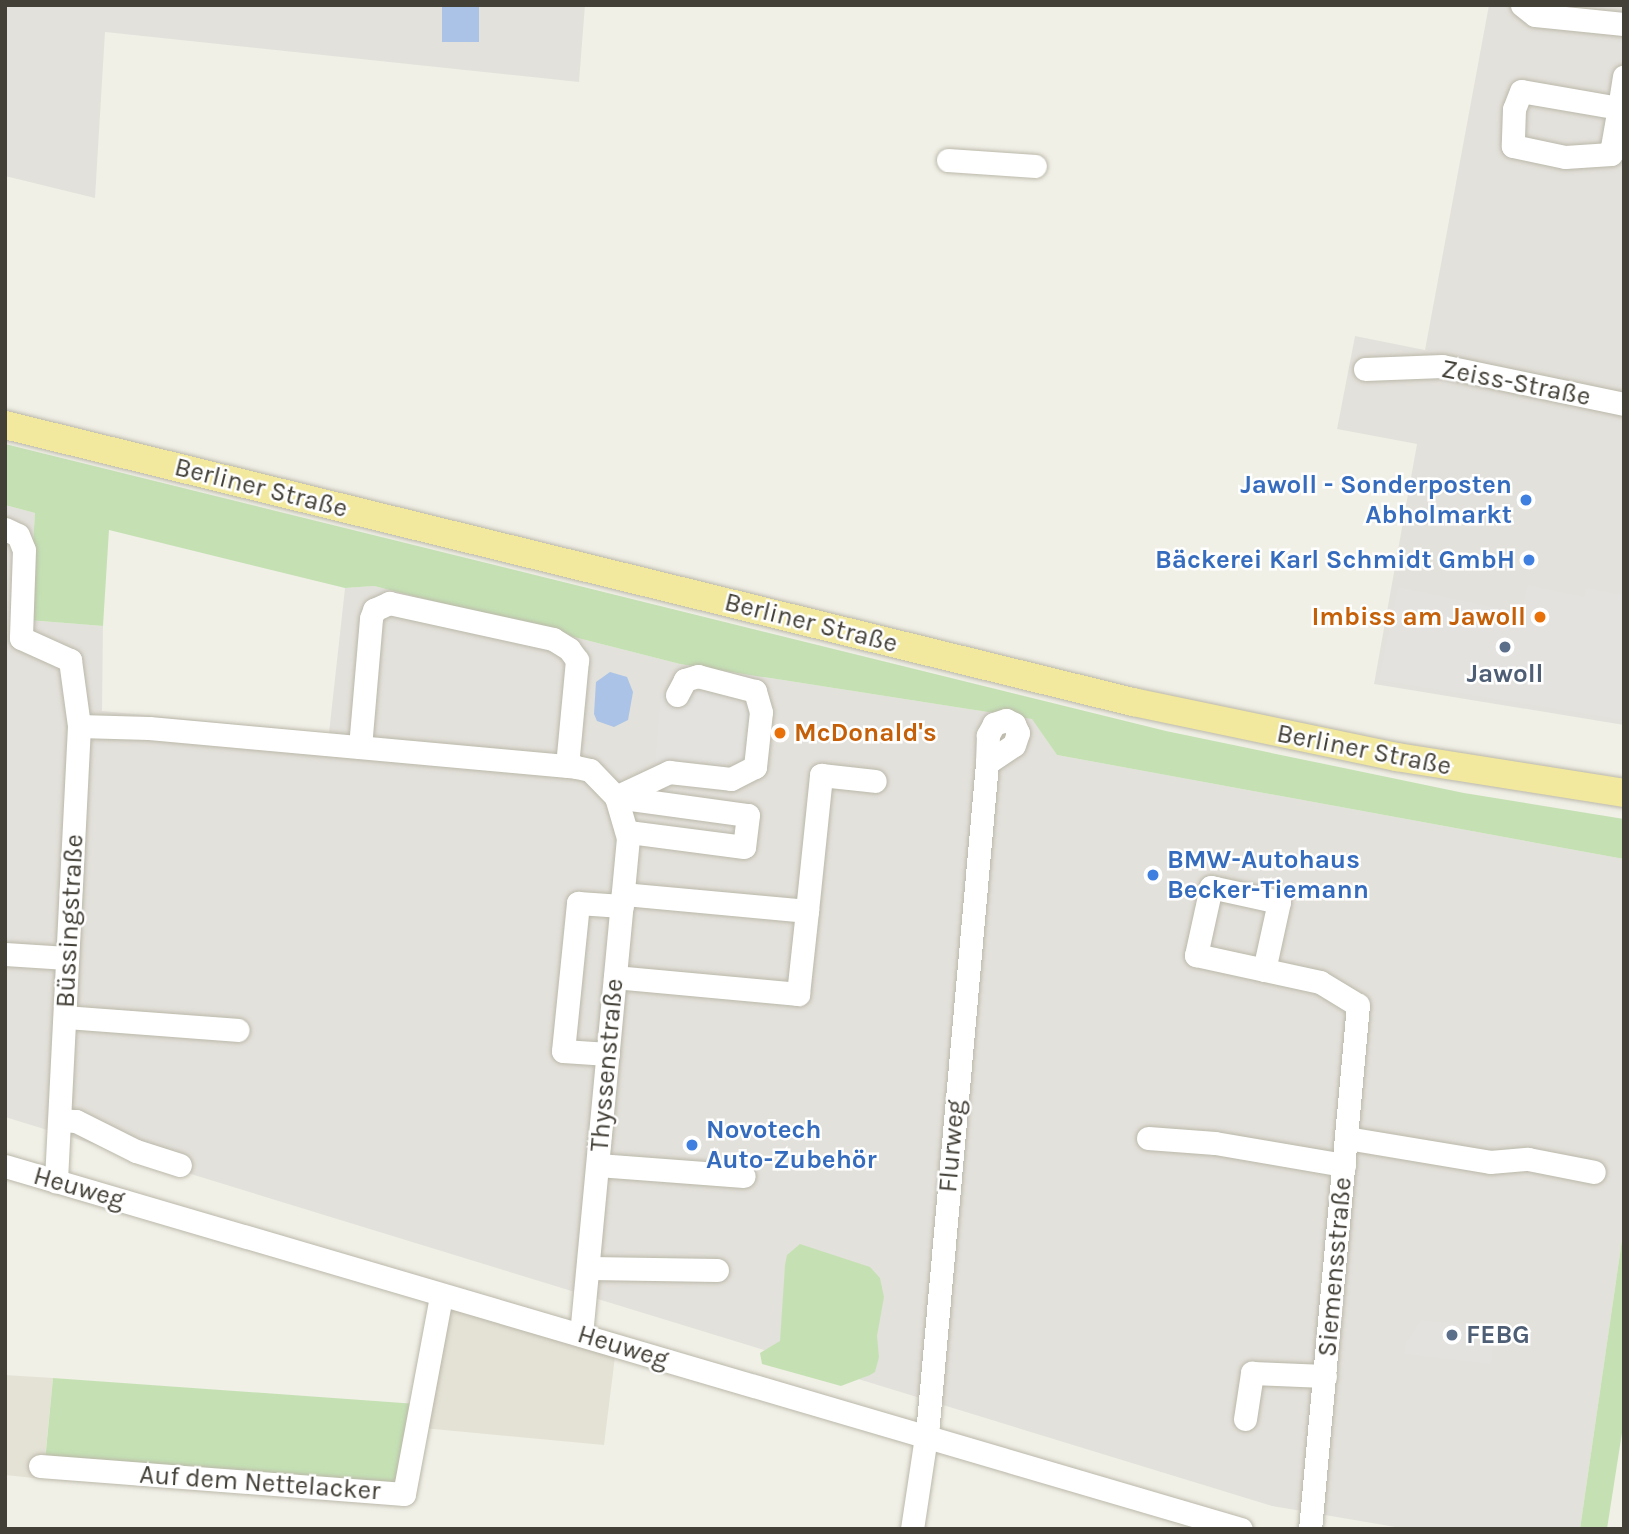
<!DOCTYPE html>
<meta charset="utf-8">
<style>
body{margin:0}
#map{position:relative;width:1629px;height:1534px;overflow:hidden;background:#f1f0e7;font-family:Karla,sans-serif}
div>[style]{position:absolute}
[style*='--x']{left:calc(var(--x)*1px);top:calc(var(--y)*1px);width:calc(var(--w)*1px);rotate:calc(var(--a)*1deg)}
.residential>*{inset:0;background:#e4e2d5}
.industrial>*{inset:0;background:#e3e1db}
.green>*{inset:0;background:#c5e1b4}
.parking>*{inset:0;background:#e3e2de}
.water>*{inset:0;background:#aac3e7;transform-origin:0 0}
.roads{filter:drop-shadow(0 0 2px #bbb8aa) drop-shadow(0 0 2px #bbb8aa)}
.minor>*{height:23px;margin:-11.5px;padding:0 11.5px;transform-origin:11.5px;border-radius:11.5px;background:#fff}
.major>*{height:28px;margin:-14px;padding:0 14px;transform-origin:14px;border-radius:14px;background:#f2e99f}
.dots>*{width:19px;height:19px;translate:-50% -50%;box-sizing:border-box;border:4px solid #fff;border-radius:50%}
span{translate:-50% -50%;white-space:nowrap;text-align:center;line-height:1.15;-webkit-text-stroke:5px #fff;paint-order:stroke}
.street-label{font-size:26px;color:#434037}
.shop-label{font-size:26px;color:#366cbe;font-weight:700}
.right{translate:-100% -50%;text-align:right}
.left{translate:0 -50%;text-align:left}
.food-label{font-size:26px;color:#c56008;font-weight:700}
.service-label{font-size:26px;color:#4e5e75;font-weight:700}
.frame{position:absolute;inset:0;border:7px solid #434037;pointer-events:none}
</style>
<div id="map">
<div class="residential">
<div style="clip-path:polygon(442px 1304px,615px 1357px,604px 1445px,423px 1428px)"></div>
<div style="clip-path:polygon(5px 1375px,53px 1378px,43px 1479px,5px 1475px)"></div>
</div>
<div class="industrial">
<div style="clip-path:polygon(5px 5px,585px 5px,579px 82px,105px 32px,95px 198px,5px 176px)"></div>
<div style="clip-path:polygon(1489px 5px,1624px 5px,1624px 725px,1374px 684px,1417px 444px,1337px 429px,1355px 336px,1425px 350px)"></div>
<div style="clip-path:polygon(5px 505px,35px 513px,28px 620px,103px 626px,102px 711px,329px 733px,345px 588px,374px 586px,680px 664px,1033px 719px,1057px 755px,1624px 859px,1624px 1226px,1580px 1529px,1407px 1529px,1272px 1506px,5px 1117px)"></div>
</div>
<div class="green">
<div style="clip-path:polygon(5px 444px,1166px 731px,1464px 793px,1624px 819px,1624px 859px,1057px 755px,1032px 719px,680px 664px,374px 586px,345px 588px,109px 530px,103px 626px,28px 620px,35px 513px,5px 505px)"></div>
<div style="clip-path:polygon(1624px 1226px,1624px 1420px,1607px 1529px,1580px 1529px)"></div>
<div style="clip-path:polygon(800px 1244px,870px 1267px,880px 1278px,884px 1297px,877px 1336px,879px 1357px,875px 1372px,870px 1375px,841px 1386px,762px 1364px,760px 1353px,780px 1341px,785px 1265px,787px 1255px)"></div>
<div style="clip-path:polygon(53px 1378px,417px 1404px,404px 1476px,388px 1489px,45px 1461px)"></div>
</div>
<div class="parking">
<div style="clip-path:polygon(1528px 585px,1584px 597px,1587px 588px,1624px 595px,1624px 720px,1379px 680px,1398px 587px,1521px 613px)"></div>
<div style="clip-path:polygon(699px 683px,750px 700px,742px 705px,755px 711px,751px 759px,727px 762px,715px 770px,707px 761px,692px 768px,655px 762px,661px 693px,672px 694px)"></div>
<div style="clip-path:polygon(1421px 1320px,1495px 1328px,1491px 1364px,1404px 1354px,1406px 1343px)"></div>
</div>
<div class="water">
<div style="left:442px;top:5px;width:37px;height:37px"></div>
<div style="clip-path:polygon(610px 672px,627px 677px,633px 692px,628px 720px,614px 727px,597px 721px,594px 714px,596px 682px)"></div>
</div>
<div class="roads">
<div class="minor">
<div style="--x:1522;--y:5;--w:16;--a:38"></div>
<div style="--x:1535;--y:15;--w:89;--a:5.8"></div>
<div style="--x:1619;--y:108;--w:99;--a:-170.2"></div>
<div style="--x:1521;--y:91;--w:19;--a:111"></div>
<div style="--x:1514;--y:109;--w:37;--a:92"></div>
<div style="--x:1513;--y:146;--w:53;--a:11.9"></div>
<div style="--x:1565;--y:157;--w:46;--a:-3.7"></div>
<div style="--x:1611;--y:154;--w:7;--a:-82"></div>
<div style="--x:1612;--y:147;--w:40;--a:-80"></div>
<div style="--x:1619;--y:108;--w:32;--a:-81"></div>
<div style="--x:948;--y:160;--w:87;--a:3.9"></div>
<div style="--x:1365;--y:369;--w:77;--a:-2.2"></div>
<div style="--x:1442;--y:366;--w:186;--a:11.8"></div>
<div style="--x:5;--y:529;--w:14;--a:25"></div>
<div style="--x:18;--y:535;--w:16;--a:68"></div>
<div style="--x:24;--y:550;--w:88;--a:92"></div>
<div style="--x:21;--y:638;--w:54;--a:24.2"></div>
<div style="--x:70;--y:660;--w:67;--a:82.2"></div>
<div style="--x:79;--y:726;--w:456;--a:92.9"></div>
<div style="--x:79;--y:726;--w:70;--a:1.6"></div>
<div style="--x:149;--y:728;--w:429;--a:5.2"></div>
<div style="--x:576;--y:767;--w:14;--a:12"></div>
<div style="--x:590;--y:770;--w:37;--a:46"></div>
<div style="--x:616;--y:797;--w:133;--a:7.8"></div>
<div style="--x:748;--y:815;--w:32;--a:97"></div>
<div style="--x:744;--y:847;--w:117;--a:-172.6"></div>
<div style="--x:360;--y:747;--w:129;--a:-85.1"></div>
<div style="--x:371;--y:618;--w:9;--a:-69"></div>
<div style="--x:374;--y:610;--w:17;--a:-25"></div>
<div style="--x:389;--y:603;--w:168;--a:12.4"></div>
<div style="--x:553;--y:639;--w:19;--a:32"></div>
<div style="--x:569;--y:649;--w:14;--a:54"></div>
<div style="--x:577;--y:660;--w:106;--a:95.4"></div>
<div style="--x:616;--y:797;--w:59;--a:-25.3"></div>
<div style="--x:669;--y:772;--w:62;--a:6.4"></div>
<div style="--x:731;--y:779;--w:27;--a:-27"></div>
<div style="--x:755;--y:767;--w:55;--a:-83.8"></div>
<div style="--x:761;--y:712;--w:22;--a:-106"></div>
<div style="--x:755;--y:691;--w:59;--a:-165.3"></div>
<div style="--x:698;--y:676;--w:14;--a:163"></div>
<div style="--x:685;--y:680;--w:17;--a:118"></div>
<div style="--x:807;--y:911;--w:137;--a:-84.1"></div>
<div style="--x:821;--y:775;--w:54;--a:6.3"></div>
<div style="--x:5;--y:954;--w:62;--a:3.7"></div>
<div style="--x:1264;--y:970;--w:70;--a:-77.6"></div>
<div style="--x:1279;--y:902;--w:70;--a:-167.6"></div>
<div style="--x:1211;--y:887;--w:70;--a:102.4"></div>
<div style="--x:1196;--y:955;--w:127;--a:12.3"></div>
<div style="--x:1320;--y:982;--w:44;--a:31.2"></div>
<div style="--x:1358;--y:1005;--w:526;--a:95.23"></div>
<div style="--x:615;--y:977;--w:184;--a:5.3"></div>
<div style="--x:798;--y:994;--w:83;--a:-83.8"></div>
<div style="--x:807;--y:911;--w:185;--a:-174.7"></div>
<div style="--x:65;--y:1017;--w:173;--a:4.3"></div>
<div style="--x:608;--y:1054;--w:45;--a:-176.2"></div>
<div style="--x:563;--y:1051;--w:149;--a:-84.2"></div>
<div style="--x:578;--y:903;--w:44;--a:3.9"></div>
<div style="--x:60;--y:1120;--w:16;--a:4"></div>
<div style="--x:76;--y:1121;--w:67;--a:26.6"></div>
<div style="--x:136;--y:1151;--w:46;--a:17.7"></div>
<div style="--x:1148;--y:1138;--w:67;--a:4.3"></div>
<div style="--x:1215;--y:1143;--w:131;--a:9.7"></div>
<div style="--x:1347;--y:1138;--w:145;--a:9.5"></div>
<div style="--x:1490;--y:1162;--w:38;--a:-5"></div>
<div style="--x:1528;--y:1159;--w:67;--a:11.1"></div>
<div style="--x:598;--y:1165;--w:146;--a:4.3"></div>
<div style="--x:5;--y:1166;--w:1288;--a:16.37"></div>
<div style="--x:590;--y:1268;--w:127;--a:0.9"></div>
<div style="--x:581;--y:1335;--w:499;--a:-84.6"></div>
<div style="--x:628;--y:838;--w:43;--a:-106.3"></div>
<div style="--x:1245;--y:1419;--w:47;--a:-81.3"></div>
<div style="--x:1252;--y:1373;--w:73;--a:2.4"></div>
<div style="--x:40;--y:1466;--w:365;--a:4.4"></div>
<div style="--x:404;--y:1494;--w:201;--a:-79.4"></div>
<div style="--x:912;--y:1529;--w:107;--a:-81.4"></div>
<div style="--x:928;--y:1423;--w:663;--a:-84.89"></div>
<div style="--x:987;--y:763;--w:32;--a:-34"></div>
<div style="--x:1014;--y:745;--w:13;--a:-72"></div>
<div style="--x:1018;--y:733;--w:10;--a:-114"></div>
<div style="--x:1014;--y:724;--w:9;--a:-153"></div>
<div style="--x:1006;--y:720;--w:13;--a:162"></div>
<div style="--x:994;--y:724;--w:13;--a:119"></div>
<div style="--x:988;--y:735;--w:28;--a:92"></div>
</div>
<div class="major">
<div style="--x:5;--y:425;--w:1162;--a:13.8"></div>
<div style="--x:1133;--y:702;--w:270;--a:11.8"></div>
<div style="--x:1397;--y:757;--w:230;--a:9"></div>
</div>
</div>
<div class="dots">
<div style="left:1526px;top:500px;background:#3f7fe0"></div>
<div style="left:1529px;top:560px;background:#3f7fe0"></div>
<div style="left:1540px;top:617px;background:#e8710a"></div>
<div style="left:1505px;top:647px;background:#5c6f8a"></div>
<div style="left:780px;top:733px;background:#e8710a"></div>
<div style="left:1153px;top:875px;background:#3f7fe0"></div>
<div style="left:692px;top:1145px;background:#3f7fe0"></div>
<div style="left:1452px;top:1335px;background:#5c6f8a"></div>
</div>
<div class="street-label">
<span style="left:1516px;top:383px;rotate:11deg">Zeiss-Straße</span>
<span style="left:261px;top:488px;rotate:14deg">Berliner Straße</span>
<span style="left:811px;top:623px;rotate:14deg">Berliner Straße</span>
<span style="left:1364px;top:750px;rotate:11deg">Berliner Straße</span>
<span style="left:70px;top:921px;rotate:-87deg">Büssingstraße</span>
<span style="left:607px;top:1065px;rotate:-85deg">Thyssenstraße</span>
<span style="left:952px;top:1146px;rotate:-85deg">Flurweg</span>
<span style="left:79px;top:1188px;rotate:16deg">Heuweg</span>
<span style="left:1335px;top:1267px;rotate:-85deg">Siemensstraße</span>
<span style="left:623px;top:1347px;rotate:17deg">Heuweg</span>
<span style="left:260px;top:1483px;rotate:4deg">Auf dem Nettelacker</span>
</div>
<div class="shop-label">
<span class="right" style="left:1512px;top:500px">Jawoll - Sonderposten<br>Abholmarkt</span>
<span class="right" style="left:1515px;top:560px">Bäckerei Karl Schmidt GmbH</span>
<span class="left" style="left:1167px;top:875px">BMW-Autohaus<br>Becker-Tiemann</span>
<span class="left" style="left:706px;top:1145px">Novotech<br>Auto-Zubehör</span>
</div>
<div class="food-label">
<span class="right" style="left:1526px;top:617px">Imbiss am Jawoll</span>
<span class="left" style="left:794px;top:733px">McDonald's</span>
</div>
<div class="service-label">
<span style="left:1505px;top:674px">Jawoll</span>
<span class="left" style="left:1466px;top:1335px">FEBG</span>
</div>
<div class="frame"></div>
</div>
